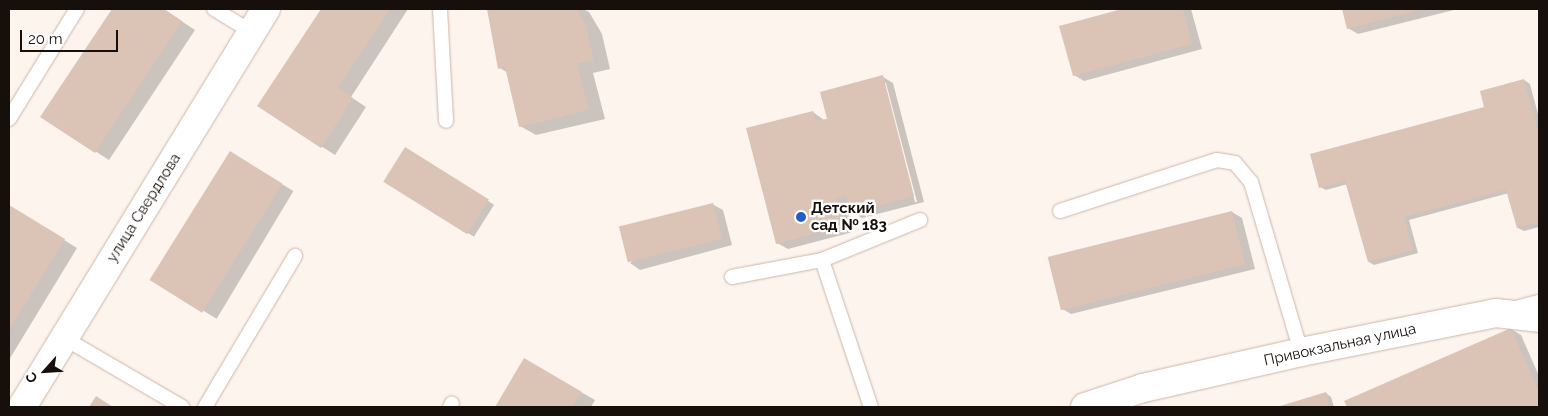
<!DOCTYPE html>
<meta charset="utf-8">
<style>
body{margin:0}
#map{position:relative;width:1548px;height:416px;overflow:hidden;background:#fdf4ee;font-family:Raleway,sans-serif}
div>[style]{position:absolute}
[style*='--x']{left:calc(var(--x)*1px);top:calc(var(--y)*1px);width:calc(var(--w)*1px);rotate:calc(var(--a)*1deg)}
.shadow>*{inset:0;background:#0003;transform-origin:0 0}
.building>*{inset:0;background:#dbc3b6;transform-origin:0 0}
.roads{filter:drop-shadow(0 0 1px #ccb5a8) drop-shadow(0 0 1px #ccb5a8)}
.service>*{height:14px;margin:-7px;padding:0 7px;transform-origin:7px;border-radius:7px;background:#fff}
.minor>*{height:28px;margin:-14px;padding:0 14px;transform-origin:14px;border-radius:14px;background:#fff}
.dots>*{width:14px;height:14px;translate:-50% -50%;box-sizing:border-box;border:2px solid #fff;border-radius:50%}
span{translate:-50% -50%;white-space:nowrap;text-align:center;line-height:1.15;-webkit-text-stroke:4.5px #fff;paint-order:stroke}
.street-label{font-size:15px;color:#170f0b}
.poi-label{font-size:15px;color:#170f0b;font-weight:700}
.left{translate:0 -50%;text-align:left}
.frame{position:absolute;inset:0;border:10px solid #170f0b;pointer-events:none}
.north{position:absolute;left:20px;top:346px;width:50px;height:50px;-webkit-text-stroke:4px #fff;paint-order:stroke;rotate:244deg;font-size:14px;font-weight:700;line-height:20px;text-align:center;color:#170f0b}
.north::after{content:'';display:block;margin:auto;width:18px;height:22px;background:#170f0b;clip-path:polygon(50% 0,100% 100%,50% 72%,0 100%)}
.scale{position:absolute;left:20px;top:30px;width:98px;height:22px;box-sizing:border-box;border:2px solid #170f0b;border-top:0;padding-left:6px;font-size:15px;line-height:18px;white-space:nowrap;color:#170f0b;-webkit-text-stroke:4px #fff;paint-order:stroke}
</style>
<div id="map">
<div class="shadow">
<div style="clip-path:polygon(113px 9px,163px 9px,195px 30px,109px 160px,42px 117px)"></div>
<div style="clip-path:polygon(322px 9px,408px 9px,351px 97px,366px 107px,335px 155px,259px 106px)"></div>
<div style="clip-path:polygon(488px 9px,583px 9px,589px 12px,602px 34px,610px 69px,593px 73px,605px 119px,536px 135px,520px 126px,508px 73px,500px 68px)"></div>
<div style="clip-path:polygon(1126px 9px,1191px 9px,1202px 49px,1084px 81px,1074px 75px,1060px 27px)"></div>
<div style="clip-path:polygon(1343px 9px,1458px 9px,1358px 34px,1348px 28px)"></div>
<div style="clip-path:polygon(evenodd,883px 77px,893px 83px,924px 202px,862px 218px,852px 212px,850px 203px,846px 204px,853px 232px,788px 249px,777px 243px,813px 112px,824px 120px,828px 119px,883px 77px,884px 83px,886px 83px,917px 202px,915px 202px,884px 83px)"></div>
<div style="clip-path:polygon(1524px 80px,1530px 84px,1539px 118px,1539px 227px,1524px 231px,1518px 228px,1509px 193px,1409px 220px,1418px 253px,1374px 265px,1369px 262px,1348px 184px,1326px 190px,1320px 187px,1485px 108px)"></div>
<div style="left:405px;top:149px;width:105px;height:38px;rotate:32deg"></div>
<div style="left:230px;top:153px;width:74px;height:149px;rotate:31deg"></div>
<div style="clip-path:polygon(712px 204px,723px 210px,732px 245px,640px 270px,630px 263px)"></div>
<div style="clip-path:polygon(9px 206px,77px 248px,9px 360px)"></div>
<div style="clip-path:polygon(1232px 212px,1242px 218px,1255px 269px,1071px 314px,1061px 308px)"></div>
<div style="clip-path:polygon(1511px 329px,1521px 335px,1539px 376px,1539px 407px,1348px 407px,1346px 402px)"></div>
<div style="clip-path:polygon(524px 360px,595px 400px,591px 407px,497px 407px)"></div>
<div style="clip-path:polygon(1326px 393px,1331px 397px,1334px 407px,1280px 407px)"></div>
</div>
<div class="building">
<div style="clip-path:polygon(112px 9px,164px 9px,182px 21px,95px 153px,40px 117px)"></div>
<div style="clip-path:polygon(321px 9px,390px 9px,338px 88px,353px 98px,321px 148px,257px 106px)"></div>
<div style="clip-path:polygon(487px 9px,577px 9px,585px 24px,594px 60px,577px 64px,589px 110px,519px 127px,505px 67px,498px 69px)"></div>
<div style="clip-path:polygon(1122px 9px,1183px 9px,1192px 44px,1073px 76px,1059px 26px)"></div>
<div style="clip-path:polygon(1342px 9px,1423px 9px,1347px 29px)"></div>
<div style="clip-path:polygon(883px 75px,914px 196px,851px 213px,846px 196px,836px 198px,843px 226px,776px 244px,746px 128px,813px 111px,816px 121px,827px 119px,820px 92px)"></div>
<div style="clip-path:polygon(1524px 79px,1539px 134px,1539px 222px,1517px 228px,1506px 190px,1404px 217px,1413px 250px,1368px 262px,1345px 181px,1319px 188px,1310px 154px,1484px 107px,1480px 91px)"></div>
<div style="left:405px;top:147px;width:99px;height:41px;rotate:32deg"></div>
<div style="left:230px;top:151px;width:62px;height:152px;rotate:32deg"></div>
<div style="left:713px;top:203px;width:37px;height:97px;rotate:76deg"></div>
<div style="clip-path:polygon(9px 205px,65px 239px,9px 330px)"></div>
<div style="left:1232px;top:211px;width:55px;height:190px;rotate:76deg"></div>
<div style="clip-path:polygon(1511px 328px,1539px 392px,1539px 407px,1347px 407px,1344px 401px)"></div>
<div style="clip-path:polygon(524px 358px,582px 392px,573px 407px,495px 407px)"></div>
<div style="clip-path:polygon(1326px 392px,1330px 407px,1277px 407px)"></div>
<div style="clip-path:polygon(96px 396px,113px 407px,89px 407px)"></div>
</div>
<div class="roads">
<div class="service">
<div style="--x:214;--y:9;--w:44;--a:31.2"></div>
<div style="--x:440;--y:9;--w:112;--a:86.9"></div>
<div style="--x:9;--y:119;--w:129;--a:-58.3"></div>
<div style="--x:1060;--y:211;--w:165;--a:-18"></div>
<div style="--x:1217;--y:160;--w:18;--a:9"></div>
<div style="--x:1235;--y:163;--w:25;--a:50"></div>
<div style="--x:1251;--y:182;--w:177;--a:73.6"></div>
<div style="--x:822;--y:260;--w:155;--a:71.6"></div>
<div style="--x:732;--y:277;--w:92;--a:-10.7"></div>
<div style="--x:822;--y:260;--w:106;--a:-22.2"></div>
<div style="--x:1516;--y:308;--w:24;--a:-15"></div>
<div style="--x:64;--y:338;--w:137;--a:30.3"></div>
<div style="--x:205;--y:407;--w:176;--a:-59.2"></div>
<div style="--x:450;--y:407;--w:4;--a:-63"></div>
</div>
<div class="minor">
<div style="--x:22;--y:407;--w:467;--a:-58.5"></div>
<div style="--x:1085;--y:407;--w:61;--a:-18.1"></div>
<div style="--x:1143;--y:388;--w:162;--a:-12.8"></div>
<div style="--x:1301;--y:352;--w:199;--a:-11.3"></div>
<div style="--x:1496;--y:313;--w:43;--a:6.6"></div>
</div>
</div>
<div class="dots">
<div style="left:801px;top:217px;background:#245cc9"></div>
</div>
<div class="street-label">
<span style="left:144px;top:208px;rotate:-58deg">улица Свердлова</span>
<span style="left:1340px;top:345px;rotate:-12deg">Привокзальная улица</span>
</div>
<div class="poi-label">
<span class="left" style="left:811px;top:217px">Детский<br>сад № 183</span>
</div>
<div class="frame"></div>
<div class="north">С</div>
<div class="scale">20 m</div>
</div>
